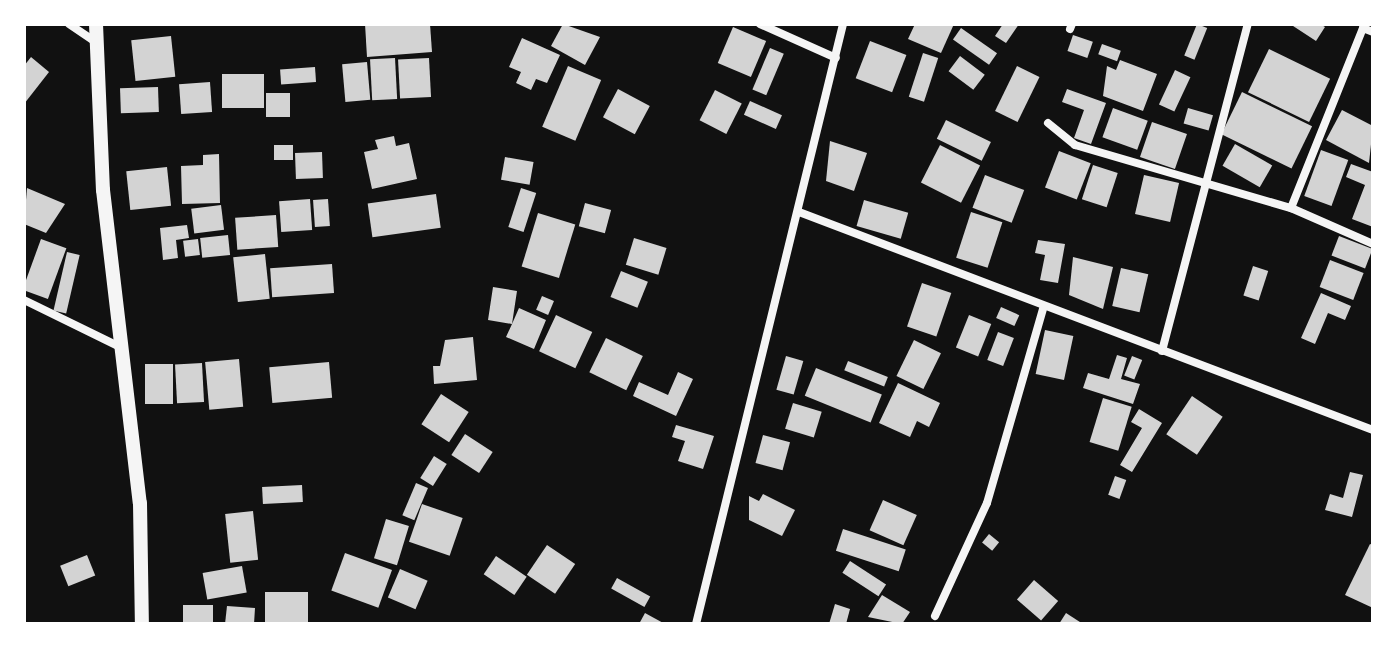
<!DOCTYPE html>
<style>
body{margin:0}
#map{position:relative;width:1397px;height:648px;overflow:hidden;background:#111;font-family:"IBM Plex Serif",serif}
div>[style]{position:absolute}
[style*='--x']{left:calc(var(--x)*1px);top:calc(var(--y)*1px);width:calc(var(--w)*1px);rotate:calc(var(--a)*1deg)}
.building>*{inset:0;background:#d3d3d3;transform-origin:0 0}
.minor>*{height:8px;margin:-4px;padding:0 4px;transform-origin:4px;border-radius:4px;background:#f5f5f5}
.tertiary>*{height:14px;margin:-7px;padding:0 7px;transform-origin:7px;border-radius:7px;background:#f5f5f5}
span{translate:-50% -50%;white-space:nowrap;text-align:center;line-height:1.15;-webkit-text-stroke:8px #fff;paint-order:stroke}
.frame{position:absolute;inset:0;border:26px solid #fff;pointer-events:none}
</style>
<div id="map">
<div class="building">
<div style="clip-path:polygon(365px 24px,430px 24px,432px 52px,367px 57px)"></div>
<div style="clip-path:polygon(563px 24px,600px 37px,585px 65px,551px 46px)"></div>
<div style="clip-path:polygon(915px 24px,954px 24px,941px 53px,908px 39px)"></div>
<div style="clip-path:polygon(1003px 24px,1019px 24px,1006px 43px,995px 36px)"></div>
<div style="left:1197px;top:24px;width:11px;height:34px;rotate:22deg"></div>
<div style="clip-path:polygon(1290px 24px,1320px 24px,1325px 27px,1316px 41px)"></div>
<div style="left:733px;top:27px;width:36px;height:39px;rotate:23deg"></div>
<div style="left:961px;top:28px;width:44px;height:14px;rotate:35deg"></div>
<div style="left:1073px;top:35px;width:21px;height:17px;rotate:19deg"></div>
<div style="left:171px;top:36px;width:41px;height:40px;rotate:84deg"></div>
<div style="clip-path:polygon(522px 38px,560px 55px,547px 83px,536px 79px,531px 90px,516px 83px,521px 72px,509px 67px)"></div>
<div style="left:870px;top:41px;width:39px;height:40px;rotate:21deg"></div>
<div style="left:1102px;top:44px;width:20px;height:11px;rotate:20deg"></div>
<div style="left:770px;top:48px;width:15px;height:45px;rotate:23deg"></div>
<div style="left:1269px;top:49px;width:68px;height:48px;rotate:26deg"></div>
<div style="left:923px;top:53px;width:16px;height:46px;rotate:18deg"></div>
<div style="left:960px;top:56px;width:31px;height:19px;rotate:37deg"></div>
<div style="clip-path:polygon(31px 57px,49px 72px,24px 104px,24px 66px)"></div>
<div style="left:395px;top:58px;width:41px;height:25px;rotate:87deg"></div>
<div style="left:429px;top:58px;width:39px;height:31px;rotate:87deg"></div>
<div style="clip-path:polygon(1120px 60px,1157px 74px,1143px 111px,1103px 96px,1107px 66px,1116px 70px)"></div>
<div style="left:367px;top:62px;width:38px;height:25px;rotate:85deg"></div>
<div style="left:568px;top:66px;width:36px;height:66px;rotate:23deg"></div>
<div style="left:1017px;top:66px;width:25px;height:50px;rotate:26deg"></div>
<div style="left:315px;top:67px;width:15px;height:35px;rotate:86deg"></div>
<div style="left:1175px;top:70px;width:17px;height:38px;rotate:25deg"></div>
<div style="left:222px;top:74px;width:42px;height:34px"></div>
<div style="left:210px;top:82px;width:30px;height:31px;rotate:86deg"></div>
<div style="left:158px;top:87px;width:25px;height:38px;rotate:88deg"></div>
<div style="left:618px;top:89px;width:36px;height:32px;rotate:28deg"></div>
<div style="clip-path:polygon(1067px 89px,1106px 103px,1091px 144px,1074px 138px,1084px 110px,1062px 102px)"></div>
<div style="left:715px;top:90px;width:30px;height:34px;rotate:27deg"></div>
<div style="left:1242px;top:92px;width:78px;height:47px;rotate:26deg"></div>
<div style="left:266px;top:93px;width:24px;height:24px"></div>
<div style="left:750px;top:101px;width:35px;height:15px;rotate:24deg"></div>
<div style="left:1113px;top:108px;width:37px;height:31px;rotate:20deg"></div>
<div style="left:1188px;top:108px;width:26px;height:16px;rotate:16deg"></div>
<div style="clip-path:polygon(1342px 110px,1373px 126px,1369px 163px,1326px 140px)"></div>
<div style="left:946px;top:120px;width:50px;height:21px;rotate:26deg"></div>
<div style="left:1152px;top:122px;width:37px;height:37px;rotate:19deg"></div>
<div style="clip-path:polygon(394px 136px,396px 146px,409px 143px,417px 179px,372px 189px,364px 152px,378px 149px,375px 140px)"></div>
<div style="clip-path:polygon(830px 141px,867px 153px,854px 191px,826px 181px)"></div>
<div style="left:1235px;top:144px;width:43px;height:25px;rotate:30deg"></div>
<div style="left:293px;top:145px;width:15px;height:19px;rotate:90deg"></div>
<div style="left:940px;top:145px;width:45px;height:42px;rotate:27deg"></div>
<div style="left:1321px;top:150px;width:29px;height:49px;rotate:20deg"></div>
<div style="left:1059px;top:151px;width:34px;height:39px;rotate:21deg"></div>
<div style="left:322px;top:152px;width:26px;height:27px;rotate:88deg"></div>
<div style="clip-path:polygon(219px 154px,220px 203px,182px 204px,181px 166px,203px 165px,203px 155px)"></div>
<div style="left:505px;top:157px;width:29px;height:23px;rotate:10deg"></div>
<div style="clip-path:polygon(1351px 164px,1373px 172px,1373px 227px,1352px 219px,1365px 185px,1346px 177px)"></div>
<div style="left:1093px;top:165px;width:26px;height:36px;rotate:18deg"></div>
<div style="left:167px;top:167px;width:39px;height:41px;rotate:84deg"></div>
<div style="left:985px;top:175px;width:42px;height:35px;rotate:21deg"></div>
<div style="left:1144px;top:175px;width:36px;height:40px;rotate:13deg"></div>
<div style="clip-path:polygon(27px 188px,65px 204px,46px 233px,24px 224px)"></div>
<div style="left:521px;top:188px;width:16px;height:41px;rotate:18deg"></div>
<div style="left:436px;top:194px;width:34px;height:69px;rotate:82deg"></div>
<div style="left:310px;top:199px;width:31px;height:31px;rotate:86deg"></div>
<div style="left:328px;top:199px;width:27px;height:15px;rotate:86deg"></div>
<div style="left:864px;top:200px;width:46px;height:27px;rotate:16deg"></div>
<div style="left:585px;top:203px;width:27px;height:24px;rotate:15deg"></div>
<div style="left:221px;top:205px;width:25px;height:30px;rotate:83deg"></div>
<div style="left:971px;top:212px;width:33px;height:48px;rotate:18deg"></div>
<div style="left:538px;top:213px;width:39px;height:56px;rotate:17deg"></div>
<div style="left:276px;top:215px;width:32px;height:41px;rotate:86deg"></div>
<div style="clip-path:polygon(187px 225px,189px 238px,176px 240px,178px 258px,163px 260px,160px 228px)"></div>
<div style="left:228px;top:235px;width:20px;height:28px;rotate:84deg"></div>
<div style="left:1339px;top:236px;width:36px;height:21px;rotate:21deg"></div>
<div style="left:634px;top:238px;width:34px;height:28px;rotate:17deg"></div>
<div style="left:41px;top:239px;width:27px;height:54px;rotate:20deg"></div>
<div style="left:198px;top:239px;width:16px;height:15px;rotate:83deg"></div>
<div style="clip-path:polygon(1038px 240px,1065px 244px,1058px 283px,1040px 280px,1045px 255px,1035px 253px)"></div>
<div style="left:67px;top:252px;width:13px;height:60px;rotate:13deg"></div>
<div style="left:265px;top:254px;width:45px;height:32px;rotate:84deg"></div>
<div style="clip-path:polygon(1073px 257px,1113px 267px,1103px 309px,1069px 295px)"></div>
<div style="left:1330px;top:260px;width:36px;height:29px;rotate:21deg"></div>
<div style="left:332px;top:264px;width:29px;height:62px;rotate:86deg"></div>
<div style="left:1253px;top:266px;width:16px;height:31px;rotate:18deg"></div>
<div style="left:1121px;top:268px;width:28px;height:39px;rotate:13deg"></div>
<div style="left:621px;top:271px;width:29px;height:28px;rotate:22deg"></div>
<div style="left:922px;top:283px;width:31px;height:46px;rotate:19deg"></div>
<div style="clip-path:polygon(493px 287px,517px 291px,512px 324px,519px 308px,546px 320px,534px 349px,506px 337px,512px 324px,488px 320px)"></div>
<div style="clip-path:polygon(1321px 293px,1351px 306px,1345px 320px,1328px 313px,1315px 344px,1301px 338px)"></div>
<div style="left:542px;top:296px;width:13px;height:15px;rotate:23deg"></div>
<div style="left:1001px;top:307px;width:20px;height:12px;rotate:24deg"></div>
<div style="left:556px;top:315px;width:40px;height:40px;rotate:25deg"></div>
<div style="left:969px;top:315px;width:24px;height:35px;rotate:22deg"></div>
<div style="left:1045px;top:330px;width:29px;height:45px;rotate:12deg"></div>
<div style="left:998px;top:332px;width:17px;height:30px;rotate:21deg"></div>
<div style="clip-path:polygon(473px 337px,477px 380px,434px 384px,433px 366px,440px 366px,445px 340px)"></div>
<div style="left:606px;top:338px;width:41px;height:38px;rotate:26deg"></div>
<div style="left:914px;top:340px;width:30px;height:40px;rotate:26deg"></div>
<div style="clip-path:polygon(1117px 355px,1127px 358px,1121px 379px,1140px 384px,1133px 404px,1083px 388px,1088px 373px,1109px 379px)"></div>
<div style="left:786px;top:356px;width:18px;height:35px;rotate:16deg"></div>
<div style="left:1132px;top:356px;width:11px;height:21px;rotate:22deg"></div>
<div style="left:239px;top:359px;width:48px;height:34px;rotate:85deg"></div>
<div style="left:848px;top:361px;width:43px;height:10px;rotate:22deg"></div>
<div style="left:329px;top:362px;width:36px;height:60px;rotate:85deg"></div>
<div style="left:202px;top:363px;width:39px;height:27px;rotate:87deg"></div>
<div style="left:173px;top:364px;width:40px;height:28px;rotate:90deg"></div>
<div style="left:816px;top:368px;width:71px;height:30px;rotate:22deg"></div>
<div style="clip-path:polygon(678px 372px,693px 379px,676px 416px,633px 396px,639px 382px,668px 395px)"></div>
<div style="clip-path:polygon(898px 383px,940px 403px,929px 427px,917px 421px,910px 437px,879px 423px)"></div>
<div style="left:441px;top:394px;width:33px;height:36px;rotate:33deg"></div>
<div style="left:1192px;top:396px;width:37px;height:46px;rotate:34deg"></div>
<div style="left:1103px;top:398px;width:30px;height:46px;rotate:17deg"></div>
<div style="left:793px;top:403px;width:30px;height:27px;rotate:17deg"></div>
<div style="clip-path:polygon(1139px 409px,1162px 423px,1132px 472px,1120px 465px,1142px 428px,1131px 422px)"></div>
<div style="clip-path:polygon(676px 425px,714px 436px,703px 469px,678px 461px,685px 441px,672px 437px)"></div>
<div style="left:465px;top:434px;width:33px;height:25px;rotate:33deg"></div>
<div style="left:763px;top:435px;width:28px;height:29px;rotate:15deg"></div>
<div style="left:434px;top:456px;width:15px;height:26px;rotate:32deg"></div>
<div style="clip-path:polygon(1350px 472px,1363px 475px,1352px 517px,1325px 510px,1330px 494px,1343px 498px)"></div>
<div style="left:1115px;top:476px;width:12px;height:20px;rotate:20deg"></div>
<div style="left:416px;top:483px;width:13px;height:35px;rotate:23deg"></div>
<div style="left:302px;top:485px;width:17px;height:40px;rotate:87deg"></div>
<div style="clip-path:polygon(763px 494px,795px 510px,782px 536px,749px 520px,749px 496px,759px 501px)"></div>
<div style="left:883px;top:500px;width:37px;height:33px;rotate:24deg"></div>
<div style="left:422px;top:504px;width:43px;height:40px;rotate:19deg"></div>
<div style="left:253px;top:511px;width:49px;height:28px;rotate:84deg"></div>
<div style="left:386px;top:519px;width:24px;height:41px;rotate:17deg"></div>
<div style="left:843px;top:529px;width:66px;height:23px;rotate:18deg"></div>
<div style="left:989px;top:534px;width:13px;height:11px;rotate:39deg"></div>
<div style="clip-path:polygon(1370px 544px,1373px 545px,1373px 608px,1345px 595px)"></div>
<div style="left:547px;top:545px;width:34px;height:36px;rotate:34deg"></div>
<div style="left:345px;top:553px;width:50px;height:40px;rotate:20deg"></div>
<div style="left:87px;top:555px;width:22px;height:29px;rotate:68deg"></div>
<div style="left:496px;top:556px;width:37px;height:22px;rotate:34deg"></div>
<div style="left:850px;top:561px;width:43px;height:14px;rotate:33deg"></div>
<div style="left:242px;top:566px;width:27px;height:40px;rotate:80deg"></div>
<div style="left:400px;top:569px;width:30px;height:31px;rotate:23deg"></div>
<div style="left:617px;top:578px;width:38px;height:12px;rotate:29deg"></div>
<div style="left:1034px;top:580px;width:32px;height:26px;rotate:41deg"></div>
<div style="left:265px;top:592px;width:43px;height:32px"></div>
<div style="clip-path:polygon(882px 595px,910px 612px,902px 624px,868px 617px)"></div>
<div style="clip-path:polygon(835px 604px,850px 609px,846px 624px,829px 624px)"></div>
<div style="left:213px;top:605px;width:19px;height:30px;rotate:90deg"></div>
<div style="clip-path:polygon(227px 606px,255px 608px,254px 624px,225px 624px)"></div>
<div style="clip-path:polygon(645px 613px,665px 624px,639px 624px)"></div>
<div style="clip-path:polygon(1066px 613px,1083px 624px,1059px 624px)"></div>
</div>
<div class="minor">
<div style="--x:69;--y:24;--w:32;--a:34"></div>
<div style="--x:760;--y:24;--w:83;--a:24.1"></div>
<div style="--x:1070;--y:29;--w:5;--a:-68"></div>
<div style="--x:1048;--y:123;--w:35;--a:39"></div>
<div style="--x:1075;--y:145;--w:225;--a:16.3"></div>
<div style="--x:1291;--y:208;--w:90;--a:23.7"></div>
<div style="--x:1291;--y:208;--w:194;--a:-68.2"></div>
<div style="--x:1363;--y:28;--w:11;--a:22"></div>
<div style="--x:799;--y:212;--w:614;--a:20.8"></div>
<div style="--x:24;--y:300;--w:105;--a:26.1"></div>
<div style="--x:1162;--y:351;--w:338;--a:-75.3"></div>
<div style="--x:935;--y:616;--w:124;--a:-65.3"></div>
<div style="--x:987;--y:503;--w:202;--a:-73.9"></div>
<div style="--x:696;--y:624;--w:618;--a:-76.23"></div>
</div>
<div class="tertiary">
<div style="--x:96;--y:24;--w:166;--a:87.6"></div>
<div style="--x:103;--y:190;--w:315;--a:83.3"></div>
<div style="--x:140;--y:503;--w:121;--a:89.1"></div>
</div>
<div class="frame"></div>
</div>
